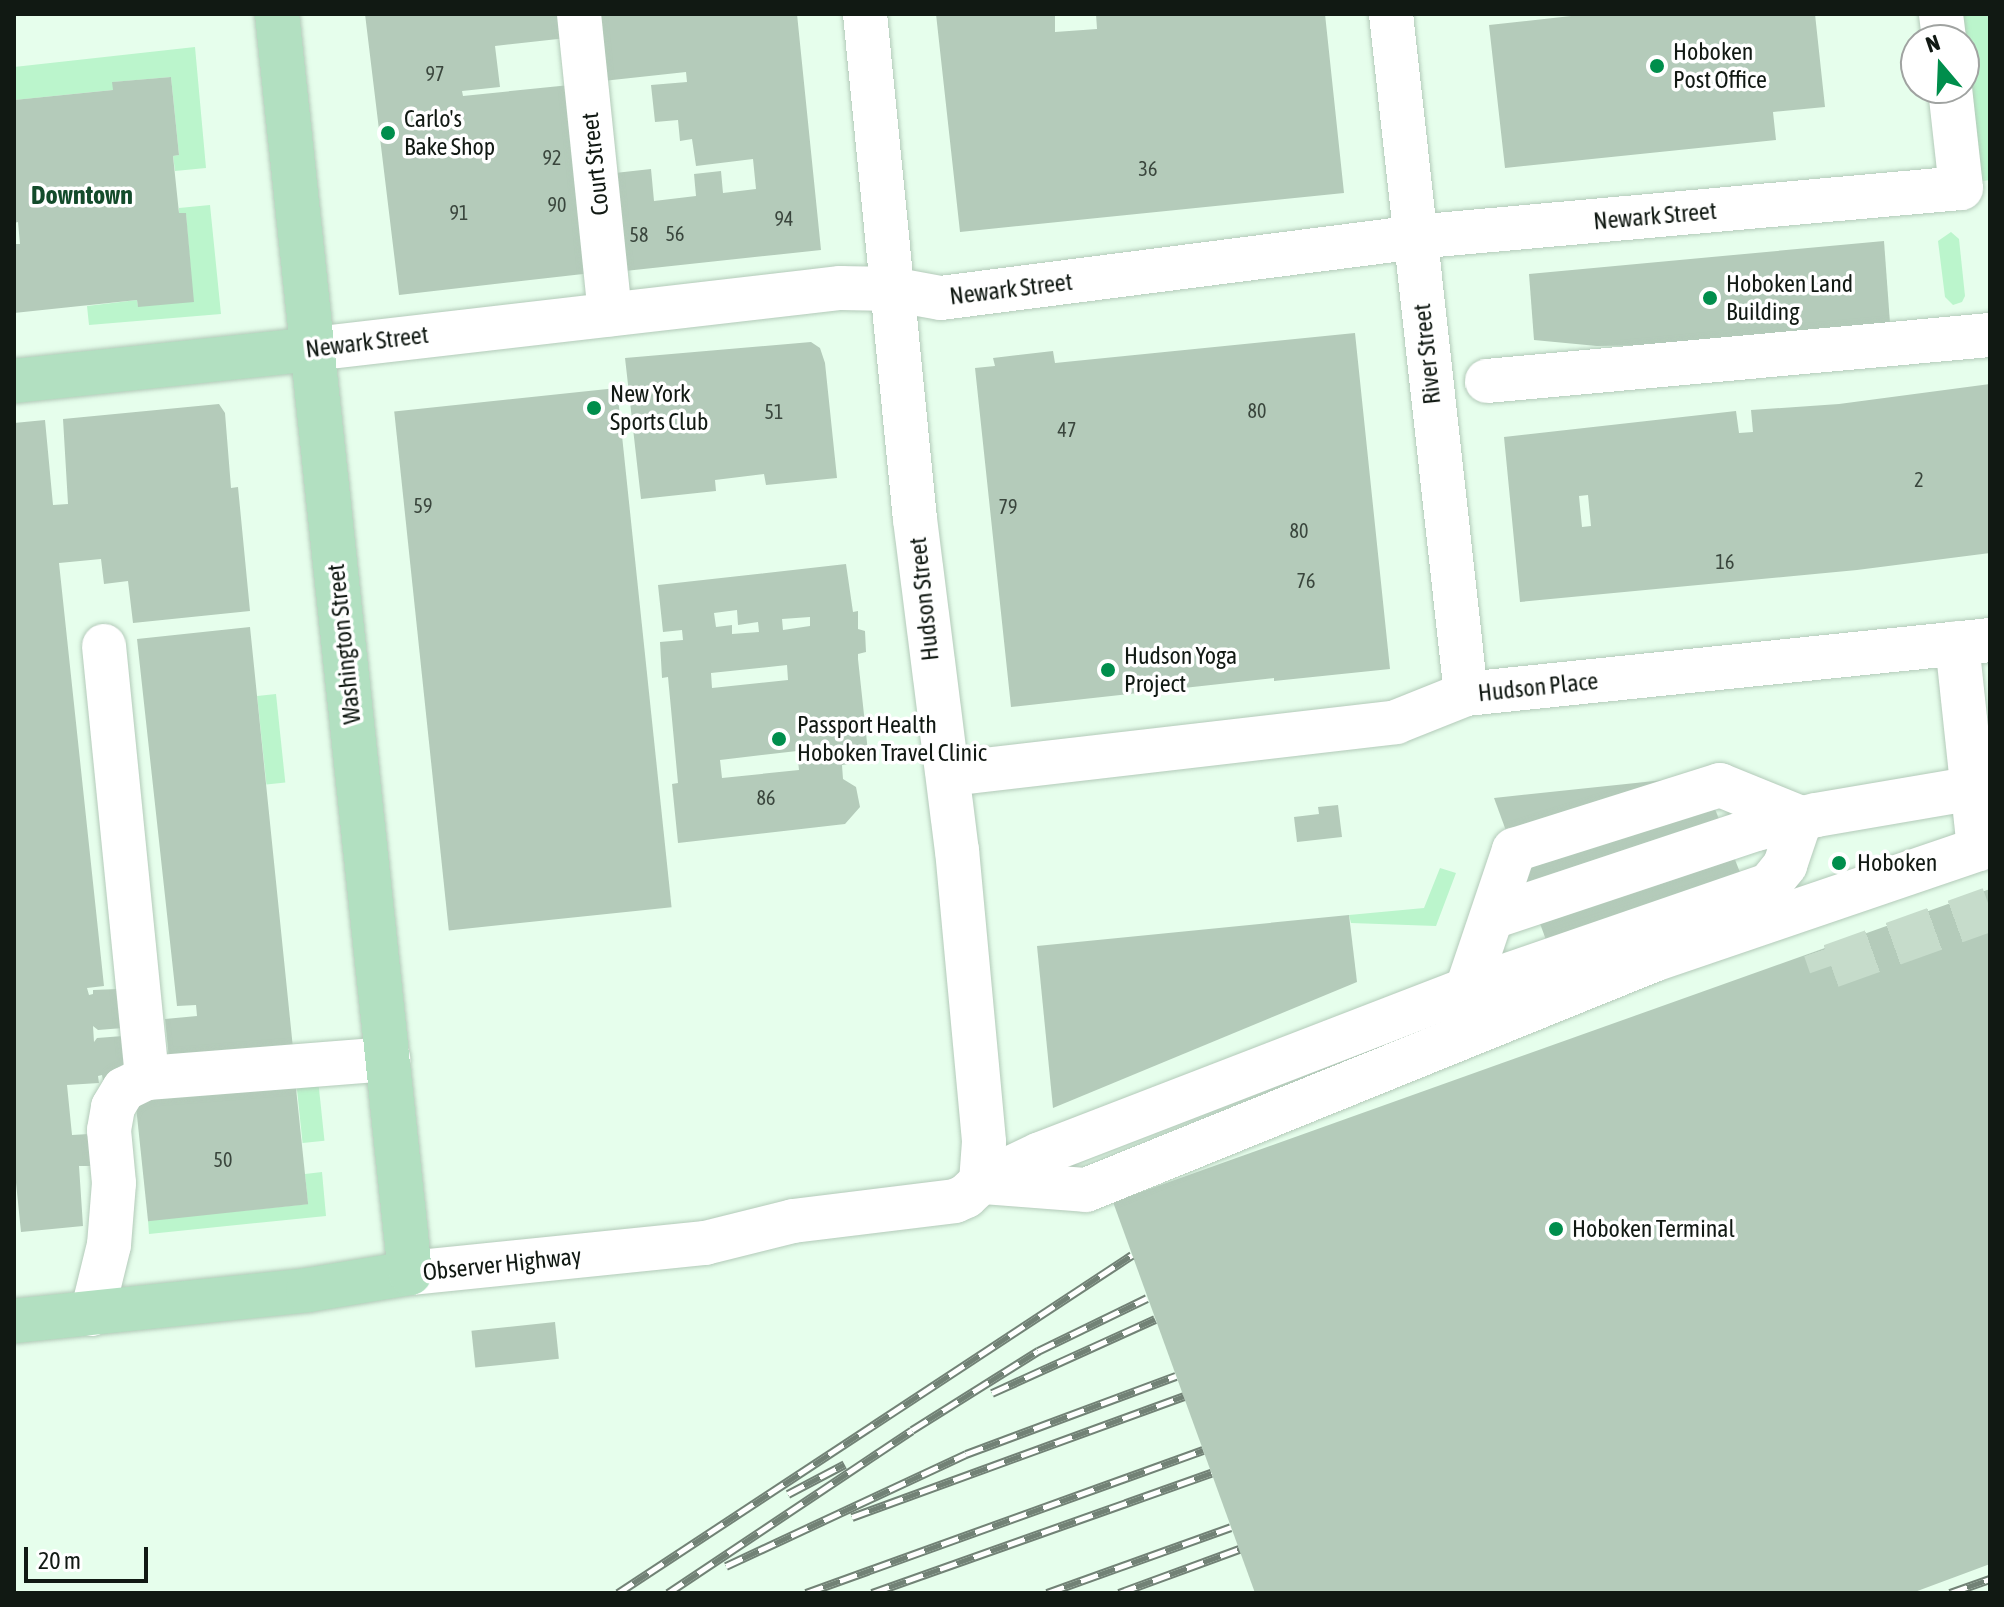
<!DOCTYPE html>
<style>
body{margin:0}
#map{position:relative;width:2004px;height:1607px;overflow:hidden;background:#e6feec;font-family:"Asap Condensed",sans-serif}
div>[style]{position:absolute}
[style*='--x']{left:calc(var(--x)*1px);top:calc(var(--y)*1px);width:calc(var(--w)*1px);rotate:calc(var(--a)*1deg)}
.green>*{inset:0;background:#bbf5cc;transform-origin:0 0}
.building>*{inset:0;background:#b4cbba;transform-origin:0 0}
.minor-tunnel>*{height:44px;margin-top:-22px;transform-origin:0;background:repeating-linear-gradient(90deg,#c6dccb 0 44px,transparent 0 66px)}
.roads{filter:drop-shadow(0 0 2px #b3cab9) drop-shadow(0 0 2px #b3cab9)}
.minor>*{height:44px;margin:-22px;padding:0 22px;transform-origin:22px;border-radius:22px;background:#fff}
.major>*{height:44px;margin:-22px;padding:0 22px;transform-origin:22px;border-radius:22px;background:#b2e0c1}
.rail>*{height:9px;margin-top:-4.5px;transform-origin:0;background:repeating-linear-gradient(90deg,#fff 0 18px,#728276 0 36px);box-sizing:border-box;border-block:2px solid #728276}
.dots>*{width:22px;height:22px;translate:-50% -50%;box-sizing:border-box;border:4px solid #fff;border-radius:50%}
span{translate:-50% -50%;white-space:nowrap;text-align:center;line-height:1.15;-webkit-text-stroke:7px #fff;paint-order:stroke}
.number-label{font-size:20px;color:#3a463d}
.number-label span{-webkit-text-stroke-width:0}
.poi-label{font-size:24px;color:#111913}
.left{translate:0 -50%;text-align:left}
.street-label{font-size:24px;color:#111913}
.neighbourhood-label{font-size:26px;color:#134b2b;font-weight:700}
.frame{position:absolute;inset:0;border:16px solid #111913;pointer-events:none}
.north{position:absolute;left:1900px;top:24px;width:80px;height:80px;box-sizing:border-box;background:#fff;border:2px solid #a0a3a1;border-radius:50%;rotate:341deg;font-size:22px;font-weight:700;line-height:32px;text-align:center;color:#111913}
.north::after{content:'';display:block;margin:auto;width:28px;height:36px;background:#008e4c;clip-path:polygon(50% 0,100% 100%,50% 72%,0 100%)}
.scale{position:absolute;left:24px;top:1547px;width:124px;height:36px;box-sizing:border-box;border:4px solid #111913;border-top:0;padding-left:10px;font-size:24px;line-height:28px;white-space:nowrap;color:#111913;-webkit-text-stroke:6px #fff;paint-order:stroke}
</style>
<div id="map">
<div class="green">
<div style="clip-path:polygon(1955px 14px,1990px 14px,1990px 180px,1976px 182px,1964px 88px,1964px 40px)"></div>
<div style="clip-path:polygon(195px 47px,206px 168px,175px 171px,173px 156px,179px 155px,171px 77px,113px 82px,113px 90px,14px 100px,14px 67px)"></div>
<div style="clip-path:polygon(210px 205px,221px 314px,89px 325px,87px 306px,137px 300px,138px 306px,193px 301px,186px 214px,179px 213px,179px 208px)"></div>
<div style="clip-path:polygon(1951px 232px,1959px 239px,1965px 296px,1962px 302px,1953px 305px,1945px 297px,1938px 241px)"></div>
<div style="left:276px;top:694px;width:89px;height:19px;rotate:84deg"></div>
<div style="clip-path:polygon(1440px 868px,1456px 873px,1436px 926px,1351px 923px,1349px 915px,1424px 908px)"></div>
<div style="left:318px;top:1079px;width:62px;height:22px;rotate:84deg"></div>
<div style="clip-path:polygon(322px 1172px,326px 1216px,149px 1234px,148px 1220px,308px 1204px,305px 1174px)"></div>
</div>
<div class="building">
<div style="clip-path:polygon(365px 14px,564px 14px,567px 38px,495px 46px,500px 87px,462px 91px,463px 96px,570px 85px,592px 273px,399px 295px)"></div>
<div style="clip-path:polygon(595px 14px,797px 14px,821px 250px,625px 271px,615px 173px,651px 169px,654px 201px,696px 196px,694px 174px,721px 171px,723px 193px,756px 189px,753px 159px,696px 166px,692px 139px,680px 141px,678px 120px,655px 122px,651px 85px,687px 82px,686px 72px,603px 81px)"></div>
<div style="clip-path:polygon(936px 14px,1055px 14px,1055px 32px,1097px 29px,1096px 14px,1325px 14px,1344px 193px,960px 232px)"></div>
<div style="clip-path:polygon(1589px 14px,1815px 14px,1825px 107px,1773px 112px,1776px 140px,1505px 168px,1489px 25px)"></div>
<div style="clip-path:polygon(171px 77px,179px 155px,173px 156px,179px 213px,186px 213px,194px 302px,138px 307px,137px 300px,14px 313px,14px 244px,20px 244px,18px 222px,14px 223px,14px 100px,113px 90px,112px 82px)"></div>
<div style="clip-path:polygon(1884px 241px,1890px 323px,1662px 345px,1597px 346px,1534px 340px,1529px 274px)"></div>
<div style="clip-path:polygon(1355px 333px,1390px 669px,1274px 681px,1274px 678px,1011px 707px,975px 368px,995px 366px,993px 358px,1053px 351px,1055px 363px)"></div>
<div style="clip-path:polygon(811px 342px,820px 348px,825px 363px,837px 478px,766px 485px,764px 474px,715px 480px,716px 491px,641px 499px,625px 358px)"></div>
<div style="clip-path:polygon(evenodd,1990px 384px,1990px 553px,1857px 570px,1520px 602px,1504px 437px,1736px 411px,1739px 433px,1753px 432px,1751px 410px,1839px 404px,1990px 384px,1588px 495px,1591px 526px,1582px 527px,1579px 496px,1588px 495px)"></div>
<div style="left:617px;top:388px;width:522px;height:224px;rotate:84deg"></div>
<div style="clip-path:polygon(219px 404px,225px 413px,231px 488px,238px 487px,250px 611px,133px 623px,128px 581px,104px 584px,101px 559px,59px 563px,104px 986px,87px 988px,89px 995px,93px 994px,93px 990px,118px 989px,123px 1028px,98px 1030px,93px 1026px,94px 1042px,97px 1038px,123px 1036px,127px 1076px,103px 1080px,102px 1075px,98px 1076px,99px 1083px,67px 1085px,72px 1135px,89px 1134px,91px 1166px,79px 1166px,83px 1226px,21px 1232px,14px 1163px,14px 423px,45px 420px,53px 505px,68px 504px,63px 419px)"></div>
<div style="clip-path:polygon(evenodd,846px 564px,853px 612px,858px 611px,858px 629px,865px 631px,866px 652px,858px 654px,858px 659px,869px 761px,842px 765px,843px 779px,856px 787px,860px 807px,845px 824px,678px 843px,672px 784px,678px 783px,668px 677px,662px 678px,660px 642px,683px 640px,682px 630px,663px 632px,658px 585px,846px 564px,737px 610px,738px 625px,758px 622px,759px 632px,732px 634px,732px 625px,716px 627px,714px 613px,737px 610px,846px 564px,810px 617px,810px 626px,783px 630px,782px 619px,810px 617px,846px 564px,787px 665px,788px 680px,712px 688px,711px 673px,787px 665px,846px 564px,797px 751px,799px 770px,722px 778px,720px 760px,797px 751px)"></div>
<div style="clip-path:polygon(250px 627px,294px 1058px,170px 1068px,165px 1019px,197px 1016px,196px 1005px,177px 1006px,137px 639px)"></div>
<div style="clip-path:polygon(1702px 776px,1743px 880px,1553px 959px,1494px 798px)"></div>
<div style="clip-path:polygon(1338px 805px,1342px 837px,1297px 842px,1294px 817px,1319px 814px,1318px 807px)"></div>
<div style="clip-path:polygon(1990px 889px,1990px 1564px,1912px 1593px,1255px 1593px,1113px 1202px)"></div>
<div style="clip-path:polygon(1349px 915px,1357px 982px,1053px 1108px,1037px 946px)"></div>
<div style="left:295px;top:1079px;width:126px;height:161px;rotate:84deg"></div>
<div style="left:555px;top:1322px;width:37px;height:84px;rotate:84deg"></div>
</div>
<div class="minor-tunnel">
<div style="--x:1825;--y:949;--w:18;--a:71"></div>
<div style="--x:1831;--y:966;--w:169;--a:-19.7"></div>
</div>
<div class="roads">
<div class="minor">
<div style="--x:579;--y:14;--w:302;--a:84.1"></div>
<div style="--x:865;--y:14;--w:507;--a:84.35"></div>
<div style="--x:915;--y:519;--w:334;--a:82.8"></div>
<div style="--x:957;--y:850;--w:293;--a:84.7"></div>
<div style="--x:984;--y:1142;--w:40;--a:94.3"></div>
<div style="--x:1391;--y:14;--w:684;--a:83.71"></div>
<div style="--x:1941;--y:14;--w:26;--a:83"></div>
<div style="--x:313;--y:349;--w:531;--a:-6.6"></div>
<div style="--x:840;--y:288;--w:51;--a:1.1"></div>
<div style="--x:891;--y:289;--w:51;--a:10.2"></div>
<div style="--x:941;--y:298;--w:477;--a:-7.3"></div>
<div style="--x:1414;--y:237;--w:549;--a:-5.12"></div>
<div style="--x:1961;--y:188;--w:101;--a:-96.3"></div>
<div style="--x:1487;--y:381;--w:505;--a:-5.23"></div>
<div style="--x:104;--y:646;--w:434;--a:84.3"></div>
<div style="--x:949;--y:774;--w:450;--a:-6.6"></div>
<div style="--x:1396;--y:722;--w:75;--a:-21.8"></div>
<div style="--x:1466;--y:694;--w:527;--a:-5.88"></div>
<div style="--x:1492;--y:917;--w:278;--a:-18.4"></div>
<div style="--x:1756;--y:829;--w:62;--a:-13.1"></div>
<div style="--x:1816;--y:815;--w:160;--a:-9.7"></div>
<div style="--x:1467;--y:989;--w:147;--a:-71.3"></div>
<div style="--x:1514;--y:850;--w:216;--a:-17.5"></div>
<div style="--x:1720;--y:785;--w:87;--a:22.2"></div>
<div style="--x:983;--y:1182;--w:103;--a:4.4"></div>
<div style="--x:1086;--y:1190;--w:615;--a:-22.06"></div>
<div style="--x:1656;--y:959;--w:341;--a:-18.8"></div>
<div style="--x:1979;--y:849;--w:207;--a:-96.1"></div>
<div style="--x:410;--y:1273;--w:297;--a:-5.8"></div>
<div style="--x:705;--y:1243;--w:91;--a:-14"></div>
<div style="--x:793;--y:1221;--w:163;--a:-7"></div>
<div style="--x:955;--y:1201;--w:12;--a:-24"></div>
<div style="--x:966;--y:1196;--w:21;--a:-43"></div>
<div style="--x:981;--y:1182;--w:65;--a:-25.4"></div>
<div style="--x:1040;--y:1154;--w:458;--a:-21.1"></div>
<div style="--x:1467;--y:989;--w:319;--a:-19"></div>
<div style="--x:1769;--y:885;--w:26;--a:-51"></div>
<div style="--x:1785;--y:865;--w:50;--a:-71.2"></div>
<div style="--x:92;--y:1314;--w:71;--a:-76.2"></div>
<div style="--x:109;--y:1245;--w:62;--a:-85.4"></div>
<div style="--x:114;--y:1183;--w:53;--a:-95.4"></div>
<div style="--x:109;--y:1130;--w:23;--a:-80"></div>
<div style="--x:113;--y:1107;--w:21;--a:-59"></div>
<div style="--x:124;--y:1089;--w:25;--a:-26"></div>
<div style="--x:147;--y:1078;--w:242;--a:-4.5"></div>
</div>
<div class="major">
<div style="--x:14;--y:381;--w:301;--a:-6.1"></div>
<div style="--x:14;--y:1321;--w:296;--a:-6"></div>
<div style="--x:308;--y:1290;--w:103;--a:-9.5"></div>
<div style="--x:410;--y:1273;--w:1266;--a:-96.03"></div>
</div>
</div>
<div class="rail">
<div style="--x:992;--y:1393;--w:179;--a:-24.4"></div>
<div style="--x:788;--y:1494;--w:64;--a:-27.8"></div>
<div style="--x:852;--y:1517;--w:353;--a:-20"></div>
<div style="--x:726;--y:1566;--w:265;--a:-25"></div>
<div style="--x:966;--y:1454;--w:224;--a:-20.4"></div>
<div style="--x:618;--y:1593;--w:615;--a:-33.33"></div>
<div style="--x:668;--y:1593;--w:293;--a:-33.7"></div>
<div style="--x:912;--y:1430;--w:149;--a:-32.1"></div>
<div style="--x:1038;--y:1351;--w:121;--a:-25.9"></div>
<div style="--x:806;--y:1593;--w:422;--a:-19.8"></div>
<div style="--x:872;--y:1593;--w:360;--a:-19.5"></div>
<div style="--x:1047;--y:1593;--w:195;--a:-19.7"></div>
<div style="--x:1119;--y:1593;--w:128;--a:-20.1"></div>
<div style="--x:1950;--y:1593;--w:42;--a:-19.3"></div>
</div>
<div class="dots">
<div style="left:1657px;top:66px;background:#008e4c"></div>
<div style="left:388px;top:133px;background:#008e4c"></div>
<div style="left:1710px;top:298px;background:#008e4c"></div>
<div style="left:594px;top:408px;background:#008e4c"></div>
<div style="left:1108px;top:670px;background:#008e4c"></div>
<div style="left:779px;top:739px;background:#008e4c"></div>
<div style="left:1839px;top:863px;background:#008e4c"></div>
<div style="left:1556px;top:1229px;background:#008e4c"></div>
</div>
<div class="number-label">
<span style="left:435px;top:73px">97</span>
<span style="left:552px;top:157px">92</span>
<span style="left:1148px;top:168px">36</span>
<span style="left:557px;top:204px">90</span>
<span style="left:459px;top:212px">91</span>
<span style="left:784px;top:218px">94</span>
<span style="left:675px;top:233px">56</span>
<span style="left:639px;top:234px">58</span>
<span style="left:1257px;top:410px">80</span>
<span style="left:774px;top:411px">51</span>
<span style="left:1067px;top:429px">47</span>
<span style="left:1919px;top:479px">2</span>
<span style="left:423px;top:505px">59</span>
<span style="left:1008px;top:506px">79</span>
<span style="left:1299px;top:530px">80</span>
<span style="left:1725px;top:561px">16</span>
<span style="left:1306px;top:580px">76</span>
<span style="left:766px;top:797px">86</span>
<span style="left:223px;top:1159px">50</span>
</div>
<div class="poi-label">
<span class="left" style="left:1673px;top:66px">Hoboken<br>Post Office</span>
<span class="left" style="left:404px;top:133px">Carlo's<br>Bake Shop</span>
<span class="left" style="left:1726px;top:298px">Hoboken Land<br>Building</span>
<span class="left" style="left:610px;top:408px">New York<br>Sports Club</span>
<span class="left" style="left:1124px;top:670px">Hudson Yoga<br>Project</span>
<span class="left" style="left:797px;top:739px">Passport Health<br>Hoboken Travel Clinic</span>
<span class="left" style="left:1857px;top:863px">Hoboken</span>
<span class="left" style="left:1572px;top:1229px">Hoboken Terminal</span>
</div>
<div class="street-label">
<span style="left:595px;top:164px;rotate:-96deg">Court Street</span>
<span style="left:1655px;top:216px;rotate:-5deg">Newark Street</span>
<span style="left:1011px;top:289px;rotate:-7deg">Newark Street</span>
<span style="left:367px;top:342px;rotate:-7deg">Newark Street</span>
<span style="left:1427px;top:354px;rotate:-96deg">River Street</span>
<span style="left:924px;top:599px;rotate:-96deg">Hudson Street</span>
<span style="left:344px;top:644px;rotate:-96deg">Washington Street</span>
<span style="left:1538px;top:687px;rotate:-6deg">Hudson Place</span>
<span style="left:502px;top:1264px;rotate:-6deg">Observer Highway</span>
</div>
<div class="neighbourhood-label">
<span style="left:82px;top:196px">Downtown</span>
</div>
<div class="frame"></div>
<div class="north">N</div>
<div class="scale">20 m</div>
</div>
